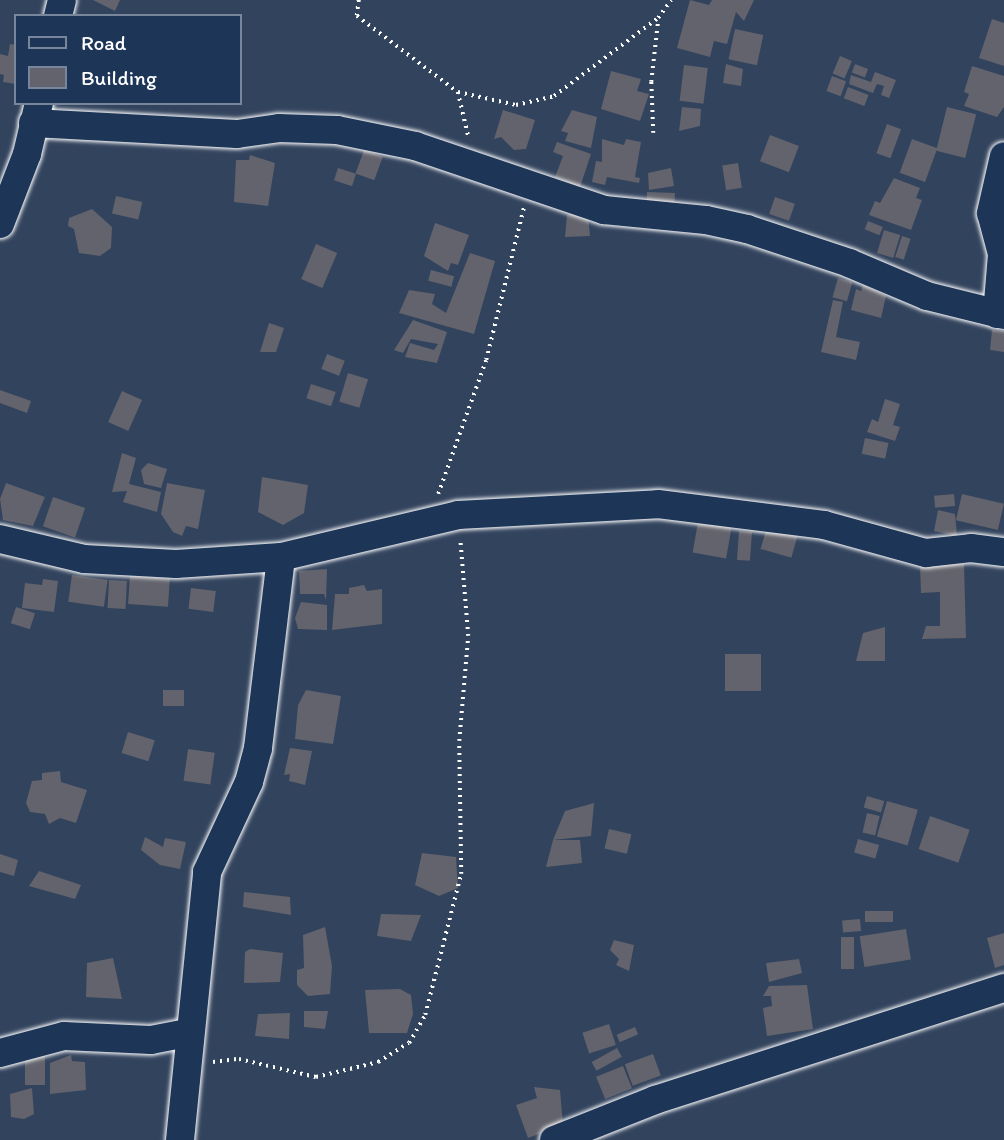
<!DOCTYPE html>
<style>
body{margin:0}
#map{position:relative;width:1004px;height:1140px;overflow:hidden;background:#32435d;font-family:Itim,sans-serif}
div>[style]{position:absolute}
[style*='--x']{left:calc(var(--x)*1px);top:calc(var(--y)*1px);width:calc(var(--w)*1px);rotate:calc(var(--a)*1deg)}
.building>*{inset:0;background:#62636c;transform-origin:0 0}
.path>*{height:3.5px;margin-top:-1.75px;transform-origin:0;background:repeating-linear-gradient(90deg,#fff 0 2px,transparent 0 7px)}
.roads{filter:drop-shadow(0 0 2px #fff) drop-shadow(0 0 2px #fff)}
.minor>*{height:28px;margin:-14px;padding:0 14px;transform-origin:14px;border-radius:14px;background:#1d3557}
span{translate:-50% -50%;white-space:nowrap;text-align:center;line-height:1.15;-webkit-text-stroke:5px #1d3557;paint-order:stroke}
.legend{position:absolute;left:14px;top:14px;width:228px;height:91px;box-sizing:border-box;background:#1d3557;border:2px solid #77869a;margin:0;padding:9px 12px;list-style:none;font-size:21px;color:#fff}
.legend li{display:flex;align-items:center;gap:14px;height:35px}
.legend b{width:35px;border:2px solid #77869a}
</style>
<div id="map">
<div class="building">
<div style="clip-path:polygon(93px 0,120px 0,115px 11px)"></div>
<div style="clip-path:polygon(690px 0,709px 5px,712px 0,754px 0,744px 21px,736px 12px,727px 44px,714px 41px,710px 57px,677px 48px)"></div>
<div style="clip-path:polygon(992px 19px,1004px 23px,1004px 66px,979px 58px)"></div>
<div style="left:735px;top:29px;width:29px;height:31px;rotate:12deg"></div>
<div style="clip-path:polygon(10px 44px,16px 45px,16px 84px,3px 82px,4px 75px,0 74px,0 54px,8px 56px)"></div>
<div style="left:840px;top:56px;width:13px;height:19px;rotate:23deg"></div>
<div style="clip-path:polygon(726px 64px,743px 69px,741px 86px,723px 83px)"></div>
<div style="left:855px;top:64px;width:14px;height:9px;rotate:21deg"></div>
<div style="left:684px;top:65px;width:24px;height:36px;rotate:7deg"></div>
<div style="clip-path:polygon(972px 66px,1004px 76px,1004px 107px,997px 117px,964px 106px,969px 94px,964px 92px)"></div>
<div style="clip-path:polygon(611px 71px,641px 79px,637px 91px,649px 94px,640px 121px,601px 109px)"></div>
<div style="clip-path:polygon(875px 72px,896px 80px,889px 98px,881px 95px,884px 86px,877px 84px,873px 93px,849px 84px,851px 75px,871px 82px)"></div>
<div style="left:832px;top:76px;width:15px;height:16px;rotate:20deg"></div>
<div style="left:848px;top:87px;width:22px;height:12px;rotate:21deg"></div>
<div style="clip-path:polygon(682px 107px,701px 109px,700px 126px,679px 131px)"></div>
<div style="left:947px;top:107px;width:30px;height:45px;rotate:14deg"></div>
<div style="clip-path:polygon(503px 110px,535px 120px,526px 149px,514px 150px,501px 137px,494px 139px)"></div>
<div style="clip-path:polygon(572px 110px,597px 117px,591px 148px,565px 141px,568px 133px,561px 131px)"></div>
<div style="left:887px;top:124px;width:15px;height:31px;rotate:20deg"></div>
<div style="left:770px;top:135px;width:31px;height:28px;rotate:21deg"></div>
<div style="clip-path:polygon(602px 139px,624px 145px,626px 139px,641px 142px,635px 177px,640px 178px,639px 183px,607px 177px,605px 185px,592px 182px,596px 161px,602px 162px)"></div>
<div style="left:912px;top:139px;width:27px;height:36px;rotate:20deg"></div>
<div style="clip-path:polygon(557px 142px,591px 154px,580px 187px,555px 177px,563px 156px,553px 152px)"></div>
<div style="left:364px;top:150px;width:20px;height:25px;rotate:20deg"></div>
<div style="clip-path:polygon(250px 155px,275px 163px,268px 206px,234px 202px,236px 160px,249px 160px)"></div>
<div style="left:738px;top:163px;width:25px;height:16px;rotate:81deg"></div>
<div style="left:338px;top:168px;width:19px;height:13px;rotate:18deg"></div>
<div style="clip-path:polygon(671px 168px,674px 186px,649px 190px,648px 173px)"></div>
<div style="clip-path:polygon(894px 178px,920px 188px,916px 198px,922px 200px,911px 230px,869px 215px,875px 201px,880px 203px)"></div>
<div style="left:647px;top:192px;width:28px;height:12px;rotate:2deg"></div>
<div style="left:116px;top:196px;width:27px;height:18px;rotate:13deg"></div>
<div style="left:775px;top:197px;width:21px;height:18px;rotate:19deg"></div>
<div style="clip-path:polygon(92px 209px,112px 227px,111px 248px,100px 256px,79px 253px,74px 229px,68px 226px,69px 218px)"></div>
<div style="clip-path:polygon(575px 213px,588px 215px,590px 236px,565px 237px,567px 215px)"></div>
<div style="left:868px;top:221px;width:16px;height:9px;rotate:22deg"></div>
<div style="clip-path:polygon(435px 223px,469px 235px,458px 265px,451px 263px,448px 271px,424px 256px)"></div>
<div style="left:884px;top:230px;width:17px;height:24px;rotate:17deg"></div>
<div style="left:902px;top:236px;width:9px;height:22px;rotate:18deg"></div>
<div style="left:316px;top:244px;width:23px;height:38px;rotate:23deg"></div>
<div style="clip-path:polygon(470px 253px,495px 261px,474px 334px,399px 313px,409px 290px,435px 294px,432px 304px,446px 313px)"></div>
<div style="left:431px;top:270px;width:24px;height:11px;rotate:15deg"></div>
<div style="left:838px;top:278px;width:15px;height:20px;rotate:16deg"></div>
<div style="clip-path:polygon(863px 285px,886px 296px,881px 318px,851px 310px,856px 289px,861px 291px)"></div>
<div style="clip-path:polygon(833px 300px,843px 302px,836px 337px,860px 342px,856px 360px,821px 352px)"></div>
<div style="clip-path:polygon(413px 320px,447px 332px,437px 363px,405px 357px,410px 343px,434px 350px,438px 344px,411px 339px,403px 353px,394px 350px)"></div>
<div style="clip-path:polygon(269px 323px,284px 328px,276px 352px,260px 352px)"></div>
<div style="clip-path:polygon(992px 330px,1004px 331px,1004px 352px,990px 350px)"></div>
<div style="left:327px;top:354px;width:19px;height:16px;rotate:21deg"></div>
<div style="left:348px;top:373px;width:21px;height:30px;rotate:17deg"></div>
<div style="left:311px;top:384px;width:26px;height:15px;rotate:18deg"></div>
<div style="clip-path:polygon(0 390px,31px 401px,27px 413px,0 403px)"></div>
<div style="left:122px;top:391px;width:22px;height:34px;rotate:24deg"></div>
<div style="clip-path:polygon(885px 399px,900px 404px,893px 425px,900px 427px,895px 441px,867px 432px,872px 419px,878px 422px)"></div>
<div style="left:865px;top:438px;width:24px;height:16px;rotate:12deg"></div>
<div style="clip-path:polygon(122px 453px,136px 458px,129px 484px,161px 492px,157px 512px,123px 502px,127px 491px,112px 492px)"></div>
<div style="clip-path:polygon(148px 463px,167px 469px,161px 488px,144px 484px,141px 470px)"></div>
<div style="clip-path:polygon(262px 477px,308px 485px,304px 513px,283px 525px,258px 512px)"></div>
<div style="clip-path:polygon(6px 483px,45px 497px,33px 526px,3px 520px,0 499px)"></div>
<div style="clip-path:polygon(167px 483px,205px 490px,198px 529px,186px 526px,182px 536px,173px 532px,161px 514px)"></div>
<div style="left:954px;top:494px;width:12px;height:20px;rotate:85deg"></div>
<div style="left:962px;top:494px;width:43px;height:27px;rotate:13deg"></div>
<div style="left:53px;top:497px;width:34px;height:31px;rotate:19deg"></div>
<div style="clip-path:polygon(938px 510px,955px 514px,957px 536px,934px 531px)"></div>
<div style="left:698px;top:522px;width:34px;height:31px;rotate:10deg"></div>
<div style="left:768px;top:523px;width:32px;height:27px;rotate:16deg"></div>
<div style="left:739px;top:531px;width:13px;height:29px;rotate:4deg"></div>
<div style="clip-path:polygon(964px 564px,966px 638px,922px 639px,926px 626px,940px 626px,940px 592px,921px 593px,920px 565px)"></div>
<div style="clip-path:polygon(327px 569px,326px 600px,324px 594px,300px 594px,299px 571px)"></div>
<div style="left:72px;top:575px;width:36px;height:27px;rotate:8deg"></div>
<div style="left:130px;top:576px;width:40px;height:28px;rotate:4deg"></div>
<div style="clip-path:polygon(43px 579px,58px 581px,54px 612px,22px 608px,25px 583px,42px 585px)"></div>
<div style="left:109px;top:580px;width:18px;height:28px;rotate:3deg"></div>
<div style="clip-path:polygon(364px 585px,367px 591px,382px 589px,382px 624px,332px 630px,335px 594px,349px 594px,349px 588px)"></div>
<div style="left:191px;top:588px;width:25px;height:21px;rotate:7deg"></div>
<div style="clip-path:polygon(301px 602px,327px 605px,327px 630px,298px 629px,295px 618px)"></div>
<div style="left:16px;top:607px;width:20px;height:17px;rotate:18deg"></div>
<div style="clip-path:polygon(885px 627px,885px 661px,856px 661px,863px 633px)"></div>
<div style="left:725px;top:654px;width:36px;height:37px"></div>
<div style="left:184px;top:690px;width:16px;height:21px;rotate:90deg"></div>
<div style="clip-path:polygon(306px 690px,341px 696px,333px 744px,295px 739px,298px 705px)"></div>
<div style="left:128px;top:732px;width:28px;height:22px;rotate:17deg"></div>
<div style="clip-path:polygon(290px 748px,312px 751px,305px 785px,289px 781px,290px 774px,284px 775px)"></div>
<div style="left:188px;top:749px;width:27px;height:32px;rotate:8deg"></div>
<div style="clip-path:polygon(60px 771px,61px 782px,87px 790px,76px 823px,60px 818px,49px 824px,45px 814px,30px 812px,26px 803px,32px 781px,42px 780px,42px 773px)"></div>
<div style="left:867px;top:796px;width:18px;height:12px;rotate:16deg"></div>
<div style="left:887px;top:801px;width:32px;height:37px;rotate:16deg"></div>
<div style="clip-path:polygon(594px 803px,591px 836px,553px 840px,580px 840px,582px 863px,546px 867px,553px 840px,565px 811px)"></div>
<div style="left:867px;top:813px;width:13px;height:20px;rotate:13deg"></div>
<div style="left:930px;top:816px;width:42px;height:35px;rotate:19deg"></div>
<div style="left:609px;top:829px;width:23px;height:20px;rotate:13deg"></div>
<div style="clip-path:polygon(145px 837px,163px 847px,165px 838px,186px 842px,180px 869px,160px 865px,141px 850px)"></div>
<div style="left:858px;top:839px;width:22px;height:14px;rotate:16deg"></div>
<div style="clip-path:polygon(422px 853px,456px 857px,458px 888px,439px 896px,415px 885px)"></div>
<div style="clip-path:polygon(0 854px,18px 860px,14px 876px,0 872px)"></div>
<div style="clip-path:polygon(39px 871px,81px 885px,75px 899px,29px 886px)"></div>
<div style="clip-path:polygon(244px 892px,290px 897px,291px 915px,243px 907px)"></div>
<div style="left:893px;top:911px;width:11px;height:28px;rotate:90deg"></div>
<div style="clip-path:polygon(381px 914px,421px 915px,411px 941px,377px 936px)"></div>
<div style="left:860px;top:919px;width:12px;height:18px;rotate:85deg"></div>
<div style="clip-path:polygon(325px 927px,332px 966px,330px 994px,308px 996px,297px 985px,297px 970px,304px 968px,303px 935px)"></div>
<div style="left:906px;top:929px;width:31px;height:47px;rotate:81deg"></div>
<div style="clip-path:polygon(1004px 933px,1004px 965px,995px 968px,987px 938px)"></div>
<div style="left:841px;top:937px;width:13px;height:32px"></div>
<div style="clip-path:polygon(614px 940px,634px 945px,629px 971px,616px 965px,619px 959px,610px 950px)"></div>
<div style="clip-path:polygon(250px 949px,283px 953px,280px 982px,244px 983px,245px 952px)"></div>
<div style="clip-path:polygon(113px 958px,122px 999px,86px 997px,87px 963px)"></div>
<div style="clip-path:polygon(799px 959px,802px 973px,769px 982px,766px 963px)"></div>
<div style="clip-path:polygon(807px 985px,813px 1029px,767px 1036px,763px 1008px,772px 1006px,771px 996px,763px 996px,769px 986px)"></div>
<div style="clip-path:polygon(400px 989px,411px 995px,413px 1014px,407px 1033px,369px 1033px,365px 990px)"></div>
<div style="clip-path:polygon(304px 1011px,328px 1011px,325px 1029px,304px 1027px)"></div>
<div style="clip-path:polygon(290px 1013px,289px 1039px,255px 1036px,258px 1014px)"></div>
<div style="left:609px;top:1024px;width:22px;height:28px;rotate:72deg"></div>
<div style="left:635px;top:1027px;width:8px;height:20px;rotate:67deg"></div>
<div style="left:617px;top:1048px;width:10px;height:29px;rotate:61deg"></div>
<div style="left:25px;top:1053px;width:20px;height:32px"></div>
<div style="left:653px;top:1054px;width:23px;height:30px;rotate:70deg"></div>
<div style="clip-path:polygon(71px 1055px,72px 1061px,85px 1062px,86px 1090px,50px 1094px,50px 1063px)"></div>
<div style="left:623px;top:1066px;width:24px;height:29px;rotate:68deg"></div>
<div style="clip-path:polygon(534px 1087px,560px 1090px,563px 1125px,528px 1138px,516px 1105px,537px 1098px)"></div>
<div style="clip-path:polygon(32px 1088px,34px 1114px,24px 1119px,11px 1117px,10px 1094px)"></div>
</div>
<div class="path">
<div style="--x:359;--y:0;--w:16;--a:97"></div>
<div style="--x:357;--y:16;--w:126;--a:37"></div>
<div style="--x:458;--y:92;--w:48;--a:76.8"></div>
<div style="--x:458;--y:92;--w:59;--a:12.6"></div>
<div style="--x:516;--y:105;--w:39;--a:-13"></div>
<div style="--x:554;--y:96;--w:130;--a:-36.9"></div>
<div style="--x:658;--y:18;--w:22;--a:-54"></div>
<div style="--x:653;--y:133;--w:51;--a:-92.2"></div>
<div style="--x:651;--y:82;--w:62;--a:-83.6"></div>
<div style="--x:438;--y:494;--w:142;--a:-70.3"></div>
<div style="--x:486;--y:360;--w:158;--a:-76.1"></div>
<div style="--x:213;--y:1062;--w:26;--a:-7"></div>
<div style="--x:239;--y:1059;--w:79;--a:13.2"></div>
<div style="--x:316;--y:1077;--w:64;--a:-13.6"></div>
<div style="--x:378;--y:1062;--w:36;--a:-32"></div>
<div style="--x:409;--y:1043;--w:32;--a:-60"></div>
<div style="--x:425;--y:1015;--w:146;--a:-75.7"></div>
<div style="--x:461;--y:874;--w:133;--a:-90.9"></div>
<div style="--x:459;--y:741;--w:105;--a:-85.1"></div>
<div style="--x:468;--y:636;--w:98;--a:-94.7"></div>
</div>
<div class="roads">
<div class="minor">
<div style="--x:58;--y:16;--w:16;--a:-76"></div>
<div style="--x:33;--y:123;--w:204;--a:3.1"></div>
<div style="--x:237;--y:134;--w:42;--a:-8.1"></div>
<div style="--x:279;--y:128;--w:58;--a:2"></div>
<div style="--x:337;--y:130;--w:80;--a:11.6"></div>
<div style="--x:415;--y:146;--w:200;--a:18.7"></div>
<div style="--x:604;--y:210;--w:102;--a:5.6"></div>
<div style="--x:706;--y:220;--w:42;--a:12.4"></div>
<div style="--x:747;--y:229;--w:108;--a:18.4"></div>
<div style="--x:849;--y:263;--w:85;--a:22.9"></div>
<div style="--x:927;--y:296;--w:79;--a:13.9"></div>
<div style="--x:0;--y:224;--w:75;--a:-68.9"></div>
<div style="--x:27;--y:154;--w:52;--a:-76.8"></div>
<div style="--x:997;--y:314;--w:60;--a:-85.2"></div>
<div style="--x:1002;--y:254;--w:42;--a:-105"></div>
<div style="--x:991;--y:213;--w:58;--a:-77.2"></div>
<div style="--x:0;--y:539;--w:86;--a:13.4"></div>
<div style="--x:84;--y:559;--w:92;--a:3.1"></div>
<div style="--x:176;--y:564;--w:105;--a:-3.8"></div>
<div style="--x:281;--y:557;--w:182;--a:-13.3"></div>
<div style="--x:458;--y:515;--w:200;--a:-3.1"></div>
<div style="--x:658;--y:504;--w:167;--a:7.2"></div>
<div style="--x:824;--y:525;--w:106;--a:15.4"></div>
<div style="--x:926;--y:553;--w:45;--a:-6.3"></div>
<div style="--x:971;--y:548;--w:33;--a:7"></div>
<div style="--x:0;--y:1053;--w:66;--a:-14.9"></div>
<div style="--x:64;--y:1036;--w:87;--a:2.6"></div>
<div style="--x:151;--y:1040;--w:38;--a:-11"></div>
<div style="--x:180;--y:1140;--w:269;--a:-84.2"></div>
<div style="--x:207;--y:872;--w:99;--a:-65"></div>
<div style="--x:249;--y:782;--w:35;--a:-75"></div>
<div style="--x:258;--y:748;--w:192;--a:-83.1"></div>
<div style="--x:554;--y:1140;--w:109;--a:-21.6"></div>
<div style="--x:655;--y:1100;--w:367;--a:-17.8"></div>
</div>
</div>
<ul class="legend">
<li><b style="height:9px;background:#1d3557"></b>Road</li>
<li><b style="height:19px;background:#62636c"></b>Building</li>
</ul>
</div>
